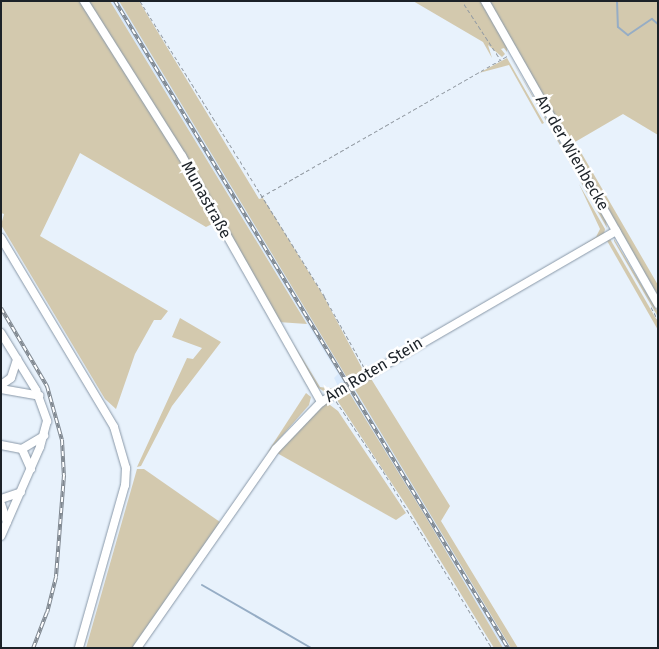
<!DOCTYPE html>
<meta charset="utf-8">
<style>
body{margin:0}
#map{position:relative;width:659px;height:649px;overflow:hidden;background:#e8f2fc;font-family:"Fira Sans",sans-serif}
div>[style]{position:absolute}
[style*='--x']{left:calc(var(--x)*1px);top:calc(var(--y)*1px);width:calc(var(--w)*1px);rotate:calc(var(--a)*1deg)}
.built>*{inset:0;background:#d8e9fc}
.green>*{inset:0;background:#d3c9ae}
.stream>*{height:2px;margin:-1px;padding:0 1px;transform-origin:1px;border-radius:1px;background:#96adc5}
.path>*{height:1px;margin-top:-0.5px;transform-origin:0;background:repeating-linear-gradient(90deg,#939ba3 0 4px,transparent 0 6.5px)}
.roads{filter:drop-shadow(0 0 1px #8998a8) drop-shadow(0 0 1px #8998a8)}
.minor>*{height:8px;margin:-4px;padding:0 4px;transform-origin:4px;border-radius:4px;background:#fff}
.rail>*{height:4px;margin-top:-2px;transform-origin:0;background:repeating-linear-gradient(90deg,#fff 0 5.5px,#808890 0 11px);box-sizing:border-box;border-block:1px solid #808890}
span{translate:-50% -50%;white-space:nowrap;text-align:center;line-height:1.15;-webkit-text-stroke:5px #fff;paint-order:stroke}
.street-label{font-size:16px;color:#1c2228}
.frame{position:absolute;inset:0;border:2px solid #1c2228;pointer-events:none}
</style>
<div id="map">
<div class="built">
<div style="clip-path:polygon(110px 1px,119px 1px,349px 381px,338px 386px,334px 378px,338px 374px)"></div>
<div style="clip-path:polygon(352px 385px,432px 516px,511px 648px,503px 648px,347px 389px)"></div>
</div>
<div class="green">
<div style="clip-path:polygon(1px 1px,82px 1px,181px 157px,216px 222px,206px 227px,80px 153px,40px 236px,168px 311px,161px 320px,154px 320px,135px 354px,116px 409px,105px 399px,1px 225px,4px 214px,1px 213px)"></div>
<div style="clip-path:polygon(88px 1px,110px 1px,307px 324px,278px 322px)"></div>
<div style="clip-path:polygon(119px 1px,139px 1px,259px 199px,263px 198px,323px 295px,363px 370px,361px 374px,349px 381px)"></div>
<div style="clip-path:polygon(413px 1px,658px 1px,658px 135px,623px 114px,575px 142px,658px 285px,658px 296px,514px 44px,507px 46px,507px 52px,504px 48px,501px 49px,505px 54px,502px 57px,488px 45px,492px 58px,483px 42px)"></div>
<div style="clip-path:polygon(510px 57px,606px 221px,607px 228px)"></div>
<div style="clip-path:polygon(507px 58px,544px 123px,542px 124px,509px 65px,479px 73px)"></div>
<div style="clip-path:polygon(579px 184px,605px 229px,604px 234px,577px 249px,596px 237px,600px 229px)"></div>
<div style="clip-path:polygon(606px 239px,610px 239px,658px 322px,658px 330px)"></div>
<div style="clip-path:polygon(614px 239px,658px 312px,658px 317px,614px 241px)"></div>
<div style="clip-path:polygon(180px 318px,221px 342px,172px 406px,141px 466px,137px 467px,187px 358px,193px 359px,202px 348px,172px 337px)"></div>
<div style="clip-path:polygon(293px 343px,320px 387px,335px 389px,325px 392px,317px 387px)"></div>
<div style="clip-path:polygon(370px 377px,450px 506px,441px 521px,518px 648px,511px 648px,354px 388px)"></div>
<div style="clip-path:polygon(347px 389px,427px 519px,503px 648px,494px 648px,410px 511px,335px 397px)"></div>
<div style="clip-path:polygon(306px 393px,311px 397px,309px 405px,267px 453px)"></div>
<div style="clip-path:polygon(326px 402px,338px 411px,406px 513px,396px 520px,277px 453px)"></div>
<div style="clip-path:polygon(137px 469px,144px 469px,220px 522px,132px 648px,86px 648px)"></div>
</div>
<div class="stream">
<div style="--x:617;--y:1;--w:26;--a:88"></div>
<div style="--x:618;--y:27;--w:13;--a:39"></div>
<div style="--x:628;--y:35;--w:29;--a:-34"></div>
<div style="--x:652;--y:19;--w:8;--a:40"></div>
<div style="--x:202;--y:585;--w:126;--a:30"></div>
</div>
<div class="path">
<div style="--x:140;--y:1;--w:348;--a:58"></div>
<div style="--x:324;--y:296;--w:84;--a:60.7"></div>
<div style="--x:464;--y:4;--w:66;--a:56.8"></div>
<div style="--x:261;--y:197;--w:284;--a:-29.8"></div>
<div style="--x:651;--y:307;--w:15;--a:62"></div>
<div style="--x:336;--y:401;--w:84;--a:56.1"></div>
<div style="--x:383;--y:471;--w:208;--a:58.4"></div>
</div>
<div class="roads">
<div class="minor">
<div style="--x:84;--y:1;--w:183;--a:57.7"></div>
<div style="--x:182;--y:156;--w:283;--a:60.5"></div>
<div style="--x:485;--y:1;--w:349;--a:60.3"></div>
<div style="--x:1;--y:238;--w:220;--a:59.1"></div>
<div style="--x:114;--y:427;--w:43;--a:73.7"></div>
<div style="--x:126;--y:468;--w:17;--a:93"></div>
<div style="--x:125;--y:485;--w:169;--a:105.8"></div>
<div style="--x:1;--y:333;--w:67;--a:58.4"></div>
<div style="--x:36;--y:390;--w:33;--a:70"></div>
<div style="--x:47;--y:421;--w:27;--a:105"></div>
<div style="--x:40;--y:447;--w:97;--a:113.7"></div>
<div style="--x:1;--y:385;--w:12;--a:-35"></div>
<div style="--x:11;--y:378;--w:20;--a:-72"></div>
<div style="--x:1;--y:389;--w:39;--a:10"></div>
<div style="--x:1;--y:445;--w:21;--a:11"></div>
<div style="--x:22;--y:449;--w:22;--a:66"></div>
<div style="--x:22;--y:449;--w:26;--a:-31"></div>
<div style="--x:1;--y:499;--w:21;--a:-19"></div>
<div style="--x:1;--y:504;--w:19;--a:72"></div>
<div style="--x:137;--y:648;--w:243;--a:-55.1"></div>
<div style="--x:276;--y:449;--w:65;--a:-46.2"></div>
<div style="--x:321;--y:402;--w:341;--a:-30.1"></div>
</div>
</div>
<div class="rail">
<div style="--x:115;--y:1;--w:757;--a:58.72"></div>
<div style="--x:1;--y:308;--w:91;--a:59.5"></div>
<div style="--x:47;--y:386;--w:56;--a:74.5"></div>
<div style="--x:62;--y:440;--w:35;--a:87"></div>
<div style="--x:64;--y:475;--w:102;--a:94.5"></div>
<div style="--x:56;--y:577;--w:36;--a:104"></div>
<div style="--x:47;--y:612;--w:39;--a:111"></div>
</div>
<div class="street-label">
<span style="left:572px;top:153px;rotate:60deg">An der Wienbecke</span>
<span style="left:206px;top:200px;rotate:61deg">Munastraße</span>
<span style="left:374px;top:370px;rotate:-31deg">Am Roten Stein</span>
</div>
<div class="frame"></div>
</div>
